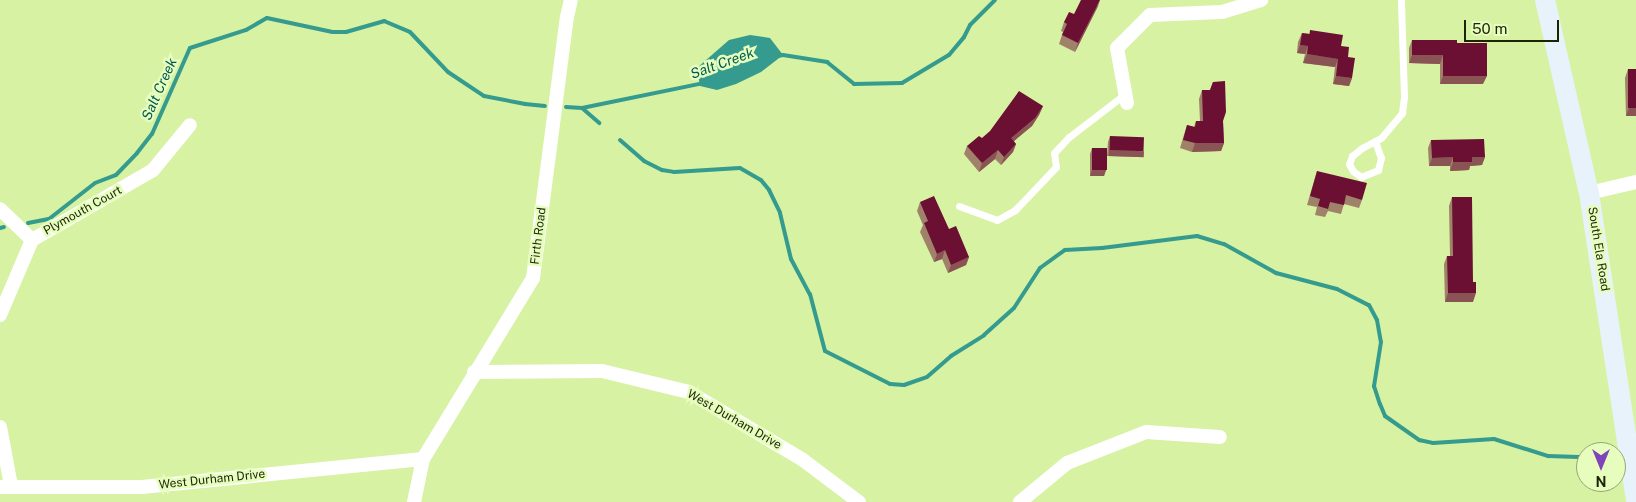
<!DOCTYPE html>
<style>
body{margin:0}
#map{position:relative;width:1636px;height:502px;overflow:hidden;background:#d6f2a2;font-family:"Public Sans",sans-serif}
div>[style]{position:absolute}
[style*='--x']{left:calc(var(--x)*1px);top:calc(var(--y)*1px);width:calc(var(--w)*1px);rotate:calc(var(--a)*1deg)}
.water>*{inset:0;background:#349b8e}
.stream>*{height:4px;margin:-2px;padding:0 2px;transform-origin:2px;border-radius:2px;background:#349b8e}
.lane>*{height:7px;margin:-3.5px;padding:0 3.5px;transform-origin:3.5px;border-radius:3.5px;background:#fff}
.street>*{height:14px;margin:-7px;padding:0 7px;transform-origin:7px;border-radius:7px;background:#fff}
.secondary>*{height:20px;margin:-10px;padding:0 10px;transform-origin:10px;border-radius:10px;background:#e8f2fb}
.wall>*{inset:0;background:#a0816a}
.shaded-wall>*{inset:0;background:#8b5454;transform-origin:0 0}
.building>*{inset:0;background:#6b1033;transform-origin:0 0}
span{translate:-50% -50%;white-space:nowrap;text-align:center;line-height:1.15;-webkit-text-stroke:5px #e6fdbe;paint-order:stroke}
.street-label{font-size:12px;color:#1b2505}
.water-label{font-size:14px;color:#005a52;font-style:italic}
.north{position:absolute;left:1576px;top:442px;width:50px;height:50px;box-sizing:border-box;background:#e6fdbe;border:1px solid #95a774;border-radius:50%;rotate:180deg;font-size:14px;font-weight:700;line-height:20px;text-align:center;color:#1b2505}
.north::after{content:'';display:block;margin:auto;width:18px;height:22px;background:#8044ba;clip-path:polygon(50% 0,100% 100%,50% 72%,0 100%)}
.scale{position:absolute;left:1464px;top:20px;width:95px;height:22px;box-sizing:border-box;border:2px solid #1b2505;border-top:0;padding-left:6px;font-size:15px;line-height:18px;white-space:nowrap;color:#1b2505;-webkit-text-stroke:4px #e6fdbe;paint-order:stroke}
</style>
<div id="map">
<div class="water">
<div style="clip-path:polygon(750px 35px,770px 38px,783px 55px,761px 72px,736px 84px,717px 90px,700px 86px,697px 68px,729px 40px)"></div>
</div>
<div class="stream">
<div style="--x:778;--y:56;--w:5;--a:-11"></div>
<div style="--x:783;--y:55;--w:45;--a:9"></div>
<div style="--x:827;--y:62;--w:35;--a:39"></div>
<div style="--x:854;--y:84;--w:48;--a:-1.2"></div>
<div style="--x:902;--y:83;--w:55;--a:-30.8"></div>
<div style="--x:949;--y:55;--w:23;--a:-50"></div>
<div style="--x:964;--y:37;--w:13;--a:-63"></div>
<div style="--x:970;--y:25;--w:35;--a:-45"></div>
<div style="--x:566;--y:107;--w:16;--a:4"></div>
<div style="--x:582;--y:108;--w:125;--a:-11.6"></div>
<div style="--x:582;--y:108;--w:23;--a:41"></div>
<div style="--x:620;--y:140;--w:32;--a:41"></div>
<div style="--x:644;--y:161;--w:20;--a:27"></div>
<div style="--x:662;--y:170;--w:12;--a:9"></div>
<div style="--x:674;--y:172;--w:66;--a:-3.5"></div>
<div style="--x:740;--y:168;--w:24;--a:30"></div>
<div style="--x:761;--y:180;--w:13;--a:51"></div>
<div style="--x:769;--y:190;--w:25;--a:64"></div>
<div style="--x:780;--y:213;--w:47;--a:76.6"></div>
<div style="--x:791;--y:259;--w:40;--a:62"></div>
<div style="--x:810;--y:294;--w:59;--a:75.3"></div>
<div style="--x:825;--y:351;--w:73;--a:26.9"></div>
<div style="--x:890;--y:384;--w:14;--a:4"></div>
<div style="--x:904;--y:385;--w:24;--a:-19"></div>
<div style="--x:927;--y:377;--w:32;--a:-41"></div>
<div style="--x:951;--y:356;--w:39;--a:-32"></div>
<div style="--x:984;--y:335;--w:40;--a:-42"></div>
<div style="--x:1014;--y:308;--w:48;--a:-57"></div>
<div style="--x:1040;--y:268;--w:31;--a:-36"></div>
<div style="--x:1065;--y:250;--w:37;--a:-3"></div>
<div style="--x:1102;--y:248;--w:96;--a:-7.2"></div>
<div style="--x:1197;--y:236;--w:28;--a:17"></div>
<div style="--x:1224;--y:244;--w:60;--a:29.1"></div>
<div style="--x:1276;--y:273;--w:63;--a:14.7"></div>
<div style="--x:1337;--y:289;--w:36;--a:27"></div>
<div style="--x:1369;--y:305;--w:17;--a:62"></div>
<div style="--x:1377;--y:320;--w:22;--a:80"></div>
<div style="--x:1381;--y:342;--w:45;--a:99"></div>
<div style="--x:1374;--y:386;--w:19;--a:72"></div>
<div style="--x:1380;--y:404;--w:13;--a:67"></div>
<div style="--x:1385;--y:416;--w:42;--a:35.2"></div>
<div style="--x:1419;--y:440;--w:14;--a:12"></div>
<div style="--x:1433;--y:443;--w:61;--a:-3.8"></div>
<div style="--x:1494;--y:439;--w:57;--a:17.5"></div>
<div style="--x:1548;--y:456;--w:38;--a:2"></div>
<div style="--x:28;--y:223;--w:21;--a:-11"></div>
<div style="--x:49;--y:219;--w:58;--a:-38"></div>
<div style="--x:95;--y:183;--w:22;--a:-21"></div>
<div style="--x:116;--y:175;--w:30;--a:-46"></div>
<div style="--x:137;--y:153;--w:24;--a:-52"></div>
<div style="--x:152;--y:134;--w:94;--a:-66.2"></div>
<div style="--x:190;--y:48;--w:59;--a:-17.8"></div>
<div style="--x:246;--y:30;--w:24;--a:-30"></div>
<div style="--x:267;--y:18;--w:67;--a:12"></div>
<div style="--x:333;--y:32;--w:13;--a:0"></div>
<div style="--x:346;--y:32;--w:40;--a:-16"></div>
<div style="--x:384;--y:21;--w:28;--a:23"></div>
<div style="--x:410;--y:32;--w:55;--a:46.5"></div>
<div style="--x:448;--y:72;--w:43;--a:33.7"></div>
<div style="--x:484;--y:96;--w:42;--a:11"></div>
<div style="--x:525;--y:104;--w:20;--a:6"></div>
<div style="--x:0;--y:228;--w:4;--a:-14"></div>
<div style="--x:1616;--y:457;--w:2;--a:27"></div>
</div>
<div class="lane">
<div style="--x:1375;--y:141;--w:18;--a:71"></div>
<div style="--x:1381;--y:158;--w:12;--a:104"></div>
<div style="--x:1378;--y:170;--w:18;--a:158"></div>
<div style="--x:1361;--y:177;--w:10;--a:-143"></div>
<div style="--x:1353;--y:171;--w:8;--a:-120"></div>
<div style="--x:1349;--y:164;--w:9;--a:-69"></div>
<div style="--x:1352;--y:156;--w:13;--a:-39"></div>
<div style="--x:1362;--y:148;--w:21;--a:-28"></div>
<div style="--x:1381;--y:138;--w:33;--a:-50"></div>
<div style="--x:1402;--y:113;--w:16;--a:-83"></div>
<div style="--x:1404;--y:97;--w:97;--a:-91.8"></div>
<div style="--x:959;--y:206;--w:40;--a:20.2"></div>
<div style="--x:997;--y:220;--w:21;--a:-29"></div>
<div style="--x:1015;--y:210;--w:59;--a:-46.4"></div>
<div style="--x:1056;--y:167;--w:14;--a:-98"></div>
<div style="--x:1054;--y:153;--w:22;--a:-47"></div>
<div style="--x:1069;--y:137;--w:71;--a:-37.5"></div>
</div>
<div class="street">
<div style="--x:1127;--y:103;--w:56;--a:-100.3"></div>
<div style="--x:1117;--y:48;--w:47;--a:-45"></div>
<div style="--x:1150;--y:15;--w:72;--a:-2.4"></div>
<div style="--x:1222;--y:12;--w:41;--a:-17.1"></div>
<div style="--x:1589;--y:193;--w:48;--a:-13.2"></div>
<div style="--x:0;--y:209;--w:45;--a:44.1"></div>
<div style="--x:0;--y:315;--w:82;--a:-66.9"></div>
<div style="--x:32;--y:240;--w:140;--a:-30"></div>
<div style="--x:153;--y:170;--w:58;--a:-50.6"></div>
<div style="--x:474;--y:372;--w:128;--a:-0.4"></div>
<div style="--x:602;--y:371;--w:89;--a:13.6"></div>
<div style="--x:689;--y:392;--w:133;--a:30.8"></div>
<div style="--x:803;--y:460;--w:70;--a:36.9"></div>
<div style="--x:0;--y:427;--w:60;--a:79.4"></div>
<div style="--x:0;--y:487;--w:142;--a:0"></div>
<div style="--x:142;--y:487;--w:282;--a:-5.7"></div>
<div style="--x:414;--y:502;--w:44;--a:-78.2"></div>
<div style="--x:423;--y:459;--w:212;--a:-58.7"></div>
<div style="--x:533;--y:278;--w:263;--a:-82.6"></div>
<div style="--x:567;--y:17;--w:17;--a:-77"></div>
<div style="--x:1020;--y:502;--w:61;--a:-39.7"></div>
<div style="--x:1067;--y:463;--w:85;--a:-21.4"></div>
<div style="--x:1146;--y:432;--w:74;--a:3.9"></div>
</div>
<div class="secondary">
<div style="--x:1545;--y:0;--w:198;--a:77.2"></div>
<div style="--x:1589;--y:193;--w:312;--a:81.3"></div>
</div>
<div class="wall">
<div style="clip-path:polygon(1098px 6px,1075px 52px,1059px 44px,1063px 32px,1061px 31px,1064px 22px,1074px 14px)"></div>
<div style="clip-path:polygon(1310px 30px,1341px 46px,1348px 57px,1352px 78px,1349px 86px,1333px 84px,1335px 67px,1303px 63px,1305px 54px,1297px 53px,1298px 42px,1302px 33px,1309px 34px)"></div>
<div style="clip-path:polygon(1412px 40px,1457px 43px,1483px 84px,1440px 84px,1440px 64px,1409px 63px,1409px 48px)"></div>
<div style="clip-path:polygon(1628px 69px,1636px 116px,1626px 116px,1625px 78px)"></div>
<div style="clip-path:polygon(1213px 82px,1223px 121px,1224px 143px,1221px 151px,1192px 152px,1180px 148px,1187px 125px,1194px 127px,1196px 121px,1200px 121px,1199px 99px,1202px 90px,1210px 90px)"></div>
<div style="clip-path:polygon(1043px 106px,1039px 115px,1032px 126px,1014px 141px,1016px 144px,1013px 152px,1001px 165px,995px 159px,979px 172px,964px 154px,967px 146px)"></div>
<div style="clip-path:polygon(1110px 136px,1142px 157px,1107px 156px,1108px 142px)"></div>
<div style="clip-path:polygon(1431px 140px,1485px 157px,1482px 165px,1470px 166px,1469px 170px,1450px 171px,1450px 166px,1429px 166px,1428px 148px)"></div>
<div style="clip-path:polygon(1092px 148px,1106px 170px,1104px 176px,1090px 176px,1090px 154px)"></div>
<div style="clip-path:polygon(1317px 171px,1362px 200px,1359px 208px,1344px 204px,1341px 214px,1328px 211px,1325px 217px,1315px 215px,1317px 207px,1307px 205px)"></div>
<div style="clip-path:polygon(1452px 197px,1473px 282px,1473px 302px,1445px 302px,1444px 264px,1447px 256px,1450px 256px,1449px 206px)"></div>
<div style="clip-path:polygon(920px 202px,949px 229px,969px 257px,966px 265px,948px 273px,942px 259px,934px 262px,920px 232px,923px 225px,917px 211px)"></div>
</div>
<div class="shaded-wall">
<div style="clip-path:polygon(1100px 0,1098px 6px,1075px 52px,1078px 43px)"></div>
<div style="clip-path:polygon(1300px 45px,1308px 46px,1305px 54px,1297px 53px)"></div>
<div style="clip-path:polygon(1307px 54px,1338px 59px,1335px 67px,1303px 63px)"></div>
<div style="clip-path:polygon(1412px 55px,1443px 55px,1440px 64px,1409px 63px)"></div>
<div style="clip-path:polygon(1336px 76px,1352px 78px,1349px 86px,1333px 84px)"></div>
<div style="clip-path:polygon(1443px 76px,1487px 76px,1483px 84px,1440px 84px)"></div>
<div style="clip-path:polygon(1043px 106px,1039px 115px,1032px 126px,1008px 146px,1011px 138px)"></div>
<div style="clip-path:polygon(1629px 108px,1636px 108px,1636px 116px,1626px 116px)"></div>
<div style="clip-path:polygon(1195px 143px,1224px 143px,1221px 151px,1192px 152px)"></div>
<div style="clip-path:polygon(1016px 144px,1013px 152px,1001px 165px,1004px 157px)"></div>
<div style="clip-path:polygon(998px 150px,995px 159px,979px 172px,982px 163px)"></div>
<div style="left:1109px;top:150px;width:35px;height:6px;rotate:2deg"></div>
<div style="clip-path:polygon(1453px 157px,1450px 166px,1429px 166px,1432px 158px)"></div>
<div style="clip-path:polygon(1472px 157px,1485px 157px,1482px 165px,1470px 166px,1469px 170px,1450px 171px,1453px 162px)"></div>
<div style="clip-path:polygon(1092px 170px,1106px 170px,1104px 176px,1090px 176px)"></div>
<div style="clip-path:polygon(945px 250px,942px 259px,934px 262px,937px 254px)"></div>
<div style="clip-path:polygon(969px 257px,966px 265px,948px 273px,951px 265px)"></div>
<div style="clip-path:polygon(1448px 293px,1476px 293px,1473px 302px,1445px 302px)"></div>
</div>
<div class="building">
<div style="clip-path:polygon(1081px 0,1100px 0,1078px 43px,1062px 35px,1067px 24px,1064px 22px,1069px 12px,1074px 14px)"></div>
<div style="clip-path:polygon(1310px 30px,1343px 35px,1341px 46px,1349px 47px,1348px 57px,1355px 58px,1352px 78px,1336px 76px,1338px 59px,1307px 54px,1308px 46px,1300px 45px,1302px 33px,1310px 34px)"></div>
<div style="clip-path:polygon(1412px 40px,1457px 40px,1457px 43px,1487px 43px,1487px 76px,1443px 76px,1443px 55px,1412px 55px)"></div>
<div style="left:1628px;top:69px;width:8px;height:39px"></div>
<div style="clip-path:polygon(1225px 81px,1226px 112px,1223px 121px,1224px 143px,1195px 143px,1183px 140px,1187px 125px,1195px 127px,1196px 121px,1203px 121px,1202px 90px,1210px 90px,1213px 82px)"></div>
<div style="clip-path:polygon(1019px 91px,1043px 106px,1035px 118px,1011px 138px,1016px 144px,1004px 157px,998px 150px,982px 163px,967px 146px,979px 136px,982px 138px,990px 131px)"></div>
<div style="left:1110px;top:136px;width:34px;height:14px;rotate:2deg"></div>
<div style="clip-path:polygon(1484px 139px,1485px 157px,1472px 157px,1472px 162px,1453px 162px,1453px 157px,1432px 158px,1431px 140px)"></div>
<div style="left:1092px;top:148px;width:15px;height:22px"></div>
<div style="clip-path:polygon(1317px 171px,1367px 183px,1362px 200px,1346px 195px,1344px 205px,1330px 202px,1328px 209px,1318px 206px,1320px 199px,1310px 196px)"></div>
<div style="clip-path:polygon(934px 196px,949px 229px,956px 226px,969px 257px,951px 265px,945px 250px,937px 254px,924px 223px,928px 221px,920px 202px)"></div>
<div style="clip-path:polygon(1452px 197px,1472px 197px,1473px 282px,1476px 282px,1476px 293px,1448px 293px,1447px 256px,1453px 256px)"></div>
</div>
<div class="street-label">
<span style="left:83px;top:211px;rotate:-29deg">Plymouth Court</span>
<span style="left:539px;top:236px;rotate:-83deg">Firth Road</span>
<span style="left:1598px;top:249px;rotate:81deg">South Ela Road</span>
<span style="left:734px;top:420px;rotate:30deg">West Durham Drive</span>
<span style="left:212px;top:480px;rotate:-6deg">West Durham Drive</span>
</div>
<div class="water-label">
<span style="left:722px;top:63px;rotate:-20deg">Salt Creek</span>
<span style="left:159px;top:89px;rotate:-66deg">Salt Creek</span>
</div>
<div class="north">N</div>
<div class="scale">50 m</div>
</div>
